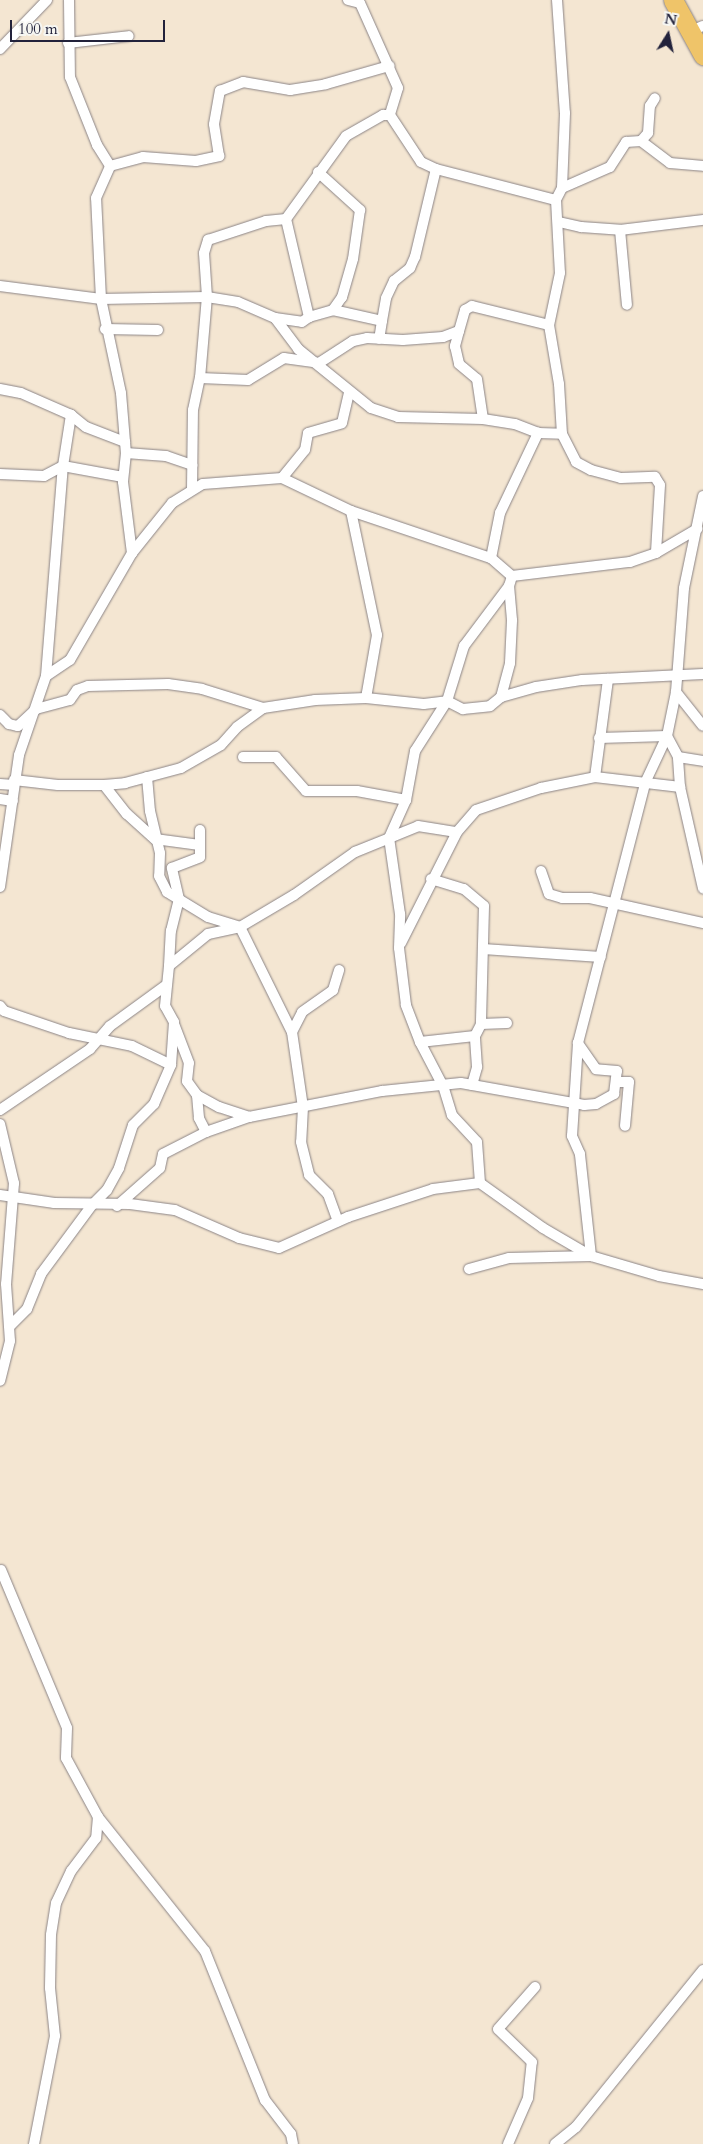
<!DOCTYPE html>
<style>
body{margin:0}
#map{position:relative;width:703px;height:2144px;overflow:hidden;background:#f4e6d2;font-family:Cardo,serif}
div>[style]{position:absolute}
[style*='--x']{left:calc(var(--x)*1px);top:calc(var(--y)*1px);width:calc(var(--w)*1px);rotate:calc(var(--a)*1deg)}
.roads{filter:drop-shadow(0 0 1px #8b8486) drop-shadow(0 0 1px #8b8486)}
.street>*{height:10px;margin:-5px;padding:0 5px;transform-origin:5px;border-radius:5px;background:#fff}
.highway>*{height:19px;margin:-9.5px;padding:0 9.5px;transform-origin:9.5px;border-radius:9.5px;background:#efc469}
span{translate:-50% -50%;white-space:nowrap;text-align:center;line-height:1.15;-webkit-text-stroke:5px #f6f6f2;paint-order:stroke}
.north{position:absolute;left:643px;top:10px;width:50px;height:50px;-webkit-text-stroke:4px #f6f6f2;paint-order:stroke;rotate:10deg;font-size:14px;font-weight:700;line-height:20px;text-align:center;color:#22223b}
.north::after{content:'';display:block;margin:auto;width:18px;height:22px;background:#22223b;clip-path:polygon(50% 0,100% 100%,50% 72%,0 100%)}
.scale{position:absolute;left:10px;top:20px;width:155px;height:22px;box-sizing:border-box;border:2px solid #22223b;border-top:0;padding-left:6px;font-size:15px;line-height:18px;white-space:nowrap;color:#22223b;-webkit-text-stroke:4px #f6f6f2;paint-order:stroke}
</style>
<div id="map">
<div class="roads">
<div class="street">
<div style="--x:69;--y:0;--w:77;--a:89.3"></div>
<div style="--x:70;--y:77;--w:73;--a:68.3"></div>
<div style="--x:97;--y:145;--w:25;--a:58"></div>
<div style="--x:348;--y:0;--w:12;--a:14"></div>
<div style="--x:360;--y:3;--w:93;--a:65.9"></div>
<div style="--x:398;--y:88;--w:28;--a:107"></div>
<div style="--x:557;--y:0;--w:113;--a:86"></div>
<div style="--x:565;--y:113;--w:75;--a:92.3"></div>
<div style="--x:562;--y:188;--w:13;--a:117"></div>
<div style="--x:556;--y:200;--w:73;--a:86.9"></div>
<div style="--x:560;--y:273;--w:53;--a:101.9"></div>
<div style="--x:549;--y:325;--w:60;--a:80.4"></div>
<div style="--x:559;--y:384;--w:50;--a:86.6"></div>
<div style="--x:562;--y:434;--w:31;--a:63"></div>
<div style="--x:576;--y:462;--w:17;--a:28"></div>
<div style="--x:591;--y:470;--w:31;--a:15"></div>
<div style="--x:621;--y:478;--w:34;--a:-2"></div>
<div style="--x:655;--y:477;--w:9;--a:58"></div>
<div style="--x:660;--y:485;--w:68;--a:93.4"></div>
<div style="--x:691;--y:31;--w:13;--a:-23"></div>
<div style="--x:68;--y:43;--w:61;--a:-6.5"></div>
<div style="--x:0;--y:49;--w:68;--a:-46.2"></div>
<div style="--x:641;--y:141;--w:36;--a:37"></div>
<div style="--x:670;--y:163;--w:33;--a:5"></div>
<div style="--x:318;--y:172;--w:57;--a:42.1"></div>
<div style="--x:360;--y:210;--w:49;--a:98.1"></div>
<div style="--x:353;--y:259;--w:40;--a:106"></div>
<div style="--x:342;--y:297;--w:16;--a:125"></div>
<div style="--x:562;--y:188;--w:52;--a:-23.6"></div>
<div style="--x:610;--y:167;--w:30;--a:-57"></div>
<div style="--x:626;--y:142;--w:15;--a:-4"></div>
<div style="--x:641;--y:141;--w:11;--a:-49"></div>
<div style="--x:648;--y:133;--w:27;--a:-86"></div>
<div style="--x:650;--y:106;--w:9;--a:-58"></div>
<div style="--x:286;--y:219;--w:101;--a:76.8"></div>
<div style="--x:559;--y:222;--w:23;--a:13"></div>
<div style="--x:581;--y:227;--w:39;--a:4"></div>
<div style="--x:620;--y:230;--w:84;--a:-6.9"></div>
<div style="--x:620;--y:230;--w:75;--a:84.7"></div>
<div style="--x:0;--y:286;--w:102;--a:7.3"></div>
<div style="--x:101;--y:299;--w:106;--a:-1.1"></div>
<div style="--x:207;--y:297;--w:31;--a:9"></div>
<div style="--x:238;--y:302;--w:40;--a:23.4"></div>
<div style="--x:275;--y:318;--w:39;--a:53"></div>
<div style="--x:298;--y:349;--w:94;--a:38.9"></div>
<div style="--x:371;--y:408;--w:28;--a:18"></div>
<div style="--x:398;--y:417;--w:85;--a:1.3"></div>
<div style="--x:483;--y:419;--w:32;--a:9"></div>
<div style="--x:515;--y:424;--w:25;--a:21"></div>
<div style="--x:538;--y:433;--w:24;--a:2"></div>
<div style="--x:275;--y:318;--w:27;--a:8"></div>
<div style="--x:302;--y:322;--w:9;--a:-36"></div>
<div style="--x:309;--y:317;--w:25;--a:-16"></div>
<div style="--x:333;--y:310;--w:50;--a:12.7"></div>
<div style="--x:382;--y:321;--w:18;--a:99"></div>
<div style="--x:382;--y:321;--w:23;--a:-80"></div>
<div style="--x:386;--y:298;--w:19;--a:-65"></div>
<div style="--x:394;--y:281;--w:21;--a:-39"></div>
<div style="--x:410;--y:268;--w:12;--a:-66"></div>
<div style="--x:415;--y:257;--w:90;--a:-76.6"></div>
<div style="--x:105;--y:329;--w:53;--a:1.1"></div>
<div style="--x:459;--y:331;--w:16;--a:105"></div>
<div style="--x:455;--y:346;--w:18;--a:77"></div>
<div style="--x:459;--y:364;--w:23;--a:40"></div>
<div style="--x:477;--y:379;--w:40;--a:81.5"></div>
<div style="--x:200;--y:378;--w:48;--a:2.4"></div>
<div style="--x:248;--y:380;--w:42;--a:-31.4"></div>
<div style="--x:284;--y:358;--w:35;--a:8"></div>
<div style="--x:319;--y:363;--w:40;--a:-32.9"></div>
<div style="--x:353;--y:341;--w:14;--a:-12"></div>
<div style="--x:367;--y:338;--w:36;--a:3"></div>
<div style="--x:403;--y:340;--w:40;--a:-4.3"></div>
<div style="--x:443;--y:337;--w:17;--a:-21"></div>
<div style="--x:459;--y:331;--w:22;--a:-74"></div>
<div style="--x:465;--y:310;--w:8;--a:-30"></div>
<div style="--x:472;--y:306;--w:79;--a:13.9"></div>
<div style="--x:0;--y:389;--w:21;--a:11"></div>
<div style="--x:21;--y:393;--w:55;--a:23.7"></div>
<div style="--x:71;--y:415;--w:19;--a:39"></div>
<div style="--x:86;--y:427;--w:42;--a:21"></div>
<div style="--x:125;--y:442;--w:11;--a:85"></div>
<div style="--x:126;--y:453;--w:40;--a:4.3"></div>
<div style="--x:166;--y:456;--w:28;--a:19"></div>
<div style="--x:125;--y:442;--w:49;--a:-94.7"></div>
<div style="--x:121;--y:393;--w:96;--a:-102"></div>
<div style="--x:101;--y:299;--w:101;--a:-92.8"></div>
<div style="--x:96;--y:198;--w:35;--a:-66"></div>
<div style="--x:110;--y:166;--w:34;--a:-15"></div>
<div style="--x:143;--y:157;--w:53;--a:4.3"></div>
<div style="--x:196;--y:161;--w:24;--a:-12"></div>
<div style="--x:219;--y:156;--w:32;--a:-99"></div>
<div style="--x:214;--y:124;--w:34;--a:-80"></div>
<div style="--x:220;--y:91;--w:25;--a:-21"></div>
<div style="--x:243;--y:82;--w:48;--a:9.7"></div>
<div style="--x:290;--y:90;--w:36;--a:-9"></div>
<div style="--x:326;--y:84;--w:66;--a:-15.9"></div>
<div style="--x:126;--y:453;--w:29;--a:96"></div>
<div style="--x:123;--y:482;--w:72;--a:82.8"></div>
<div style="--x:0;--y:474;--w:44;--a:2.6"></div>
<div style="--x:44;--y:476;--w:21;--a:-28"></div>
<div style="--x:63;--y:466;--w:61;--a:10.4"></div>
<div style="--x:282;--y:478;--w:36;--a:-51"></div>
<div style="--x:305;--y:450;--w:17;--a:-80"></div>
<div style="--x:308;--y:433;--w:35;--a:-16"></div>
<div style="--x:342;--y:423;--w:31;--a:-77"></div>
<div style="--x:192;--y:489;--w:79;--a:-89.3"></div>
<div style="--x:193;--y:410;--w:33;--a:-78"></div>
<div style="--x:200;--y:378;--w:81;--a:-85.1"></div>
<div style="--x:207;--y:297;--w:44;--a:-93.9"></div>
<div style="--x:204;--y:253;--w:14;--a:-73"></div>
<div style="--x:208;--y:240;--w:61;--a:-18.1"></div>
<div style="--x:266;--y:221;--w:20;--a:-6"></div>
<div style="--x:286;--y:219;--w:102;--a:-54.1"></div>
<div style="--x:346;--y:136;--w:43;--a:-29.6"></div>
<div style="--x:383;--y:115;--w:7;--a:0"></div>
<div style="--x:390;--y:115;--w:56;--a:56.6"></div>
<div style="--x:421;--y:162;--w:17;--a:25"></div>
<div style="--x:436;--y:169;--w:124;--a:14.5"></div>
<div style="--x:351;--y:511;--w:127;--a:78.2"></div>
<div style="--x:377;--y:635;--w:64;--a:99.9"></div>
<div style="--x:491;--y:558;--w:46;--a:-78.7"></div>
<div style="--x:500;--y:513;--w:89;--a:-64.6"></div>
<div style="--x:46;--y:676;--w:29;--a:-34"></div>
<div style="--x:70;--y:660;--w:124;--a:-59.9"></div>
<div style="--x:132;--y:553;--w:64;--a:-51.3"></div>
<div style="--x:172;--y:503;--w:36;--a:-32"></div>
<div style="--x:203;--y:484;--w:79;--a:-4.3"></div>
<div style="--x:282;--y:478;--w:76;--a:25.6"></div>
<div style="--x:351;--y:511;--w:148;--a:18.6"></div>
<div style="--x:491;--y:558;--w:28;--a:41"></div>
<div style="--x:512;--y:576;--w:119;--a:-6.8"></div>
<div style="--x:630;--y:562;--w:28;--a:-19"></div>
<div style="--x:656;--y:553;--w:48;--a:-30.3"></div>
<div style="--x:676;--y:692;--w:43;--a:51.5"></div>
<div style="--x:501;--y:697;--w:35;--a:-75"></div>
<div style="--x:510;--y:663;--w:43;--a:-87.3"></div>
<div style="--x:512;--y:620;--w:34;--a:-95"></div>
<div style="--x:0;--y:715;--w:13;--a:45"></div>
<div style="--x:9;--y:724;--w:9;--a:13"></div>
<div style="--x:18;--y:726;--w:25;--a:-43"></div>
<div style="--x:36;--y:709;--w:35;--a:-15"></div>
<div style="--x:70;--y:700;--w:12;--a:-55"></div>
<div style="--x:77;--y:690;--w:12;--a:-20"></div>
<div style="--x:88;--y:686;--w:80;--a:-1.4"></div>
<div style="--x:168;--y:684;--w:34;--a:8"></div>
<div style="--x:202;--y:689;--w:64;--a:17.3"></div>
<div style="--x:263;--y:708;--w:53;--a:-8.7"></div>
<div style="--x:315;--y:700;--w:51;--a:-2.2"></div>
<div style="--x:366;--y:698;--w:58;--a:5.9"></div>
<div style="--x:424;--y:704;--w:23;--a:-7"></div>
<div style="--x:447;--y:701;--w:18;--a:27"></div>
<div style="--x:463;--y:709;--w:27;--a:-6"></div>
<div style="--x:490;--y:706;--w:14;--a:-39"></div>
<div style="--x:501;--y:697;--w:36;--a:-16"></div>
<div style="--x:536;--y:687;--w:47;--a:-8.7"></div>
<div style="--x:582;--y:680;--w:121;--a:-2.8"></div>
<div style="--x:599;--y:738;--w:68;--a:-1.7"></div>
<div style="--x:667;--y:736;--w:24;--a:62"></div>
<div style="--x:243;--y:757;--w:33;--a:0"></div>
<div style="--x:276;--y:757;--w:45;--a:48.6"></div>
<div style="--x:306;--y:791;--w:51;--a:0"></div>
<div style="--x:357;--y:791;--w:50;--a:10.4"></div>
<div style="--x:147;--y:777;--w:34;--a:85"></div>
<div style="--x:150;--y:811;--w:43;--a:76.6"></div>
<div style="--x:160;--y:853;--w:23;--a:92"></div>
<div style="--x:159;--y:876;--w:18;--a:63"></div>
<div style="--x:167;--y:892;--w:48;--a:31.4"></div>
<div style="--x:208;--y:917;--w:34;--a:17"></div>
<div style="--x:240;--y:927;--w:117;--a:63.7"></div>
<div style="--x:292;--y:1032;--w:76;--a:81.7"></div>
<div style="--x:303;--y:1107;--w:35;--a:93"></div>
<div style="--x:301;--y:1142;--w:34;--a:76"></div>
<div style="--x:309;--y:1175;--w:27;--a:45"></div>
<div style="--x:328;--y:1194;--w:29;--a:70"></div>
<div style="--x:595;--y:777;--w:99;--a:-82.4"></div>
<div style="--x:14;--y:780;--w:44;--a:6.5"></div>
<div style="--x:58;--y:785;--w:46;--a:0"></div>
<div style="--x:104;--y:785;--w:21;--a:-5"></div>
<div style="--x:125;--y:783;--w:58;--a:-15"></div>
<div style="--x:181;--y:768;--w:46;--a:-29.9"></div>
<div style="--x:221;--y:745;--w:24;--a:-48"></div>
<div style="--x:237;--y:727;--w:32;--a:-36"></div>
<div style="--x:0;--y:784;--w:14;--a:4"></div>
<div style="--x:104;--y:785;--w:37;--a:52"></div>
<div style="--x:127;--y:814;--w:38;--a:42"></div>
<div style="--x:155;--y:839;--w:45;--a:7.6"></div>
<div style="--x:680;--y:787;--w:104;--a:77.2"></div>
<div style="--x:0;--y:799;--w:13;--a:9"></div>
<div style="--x:541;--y:871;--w:24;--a:71"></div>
<div style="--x:549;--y:894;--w:14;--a:17"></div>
<div style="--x:562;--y:898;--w:28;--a:0"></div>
<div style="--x:590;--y:898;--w:116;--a:12.5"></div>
<div style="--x:431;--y:879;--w:34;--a:17"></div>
<div style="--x:464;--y:889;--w:26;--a:40"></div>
<div style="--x:484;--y:906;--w:118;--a:91.5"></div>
<div style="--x:0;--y:887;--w:133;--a:-81.8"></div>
<div style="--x:19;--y:755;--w:83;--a:-71.1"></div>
<div style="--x:46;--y:676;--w:211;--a:-85.4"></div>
<div style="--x:63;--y:466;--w:52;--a:-81.1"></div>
<div style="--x:401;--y:943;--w:124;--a:-63.2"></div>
<div style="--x:483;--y:949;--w:118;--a:3.9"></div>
<div style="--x:169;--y:966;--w:35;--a:-87"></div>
<div style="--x:171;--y:931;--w:33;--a:-76"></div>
<div style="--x:179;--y:899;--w:32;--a:-103"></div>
<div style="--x:172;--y:868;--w:30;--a:-21"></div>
<div style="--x:200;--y:857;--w:27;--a:-90"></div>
<div style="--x:0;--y:1006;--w:6;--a:51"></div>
<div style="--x:4;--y:1011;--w:69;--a:18.7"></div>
<div style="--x:69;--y:1033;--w:64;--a:11.7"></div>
<div style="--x:132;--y:1046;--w:43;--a:26"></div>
<div style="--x:292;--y:1032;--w:22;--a:-63"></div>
<div style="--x:302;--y:1012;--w:38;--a:-35"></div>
<div style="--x:333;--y:990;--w:21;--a:-73"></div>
<div style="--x:420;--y:1042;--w:55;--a:-6.2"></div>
<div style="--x:475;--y:1036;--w:13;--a:-63"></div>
<div style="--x:481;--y:1024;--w:26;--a:-2"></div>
<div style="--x:618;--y:1082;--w:11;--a:0"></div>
<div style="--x:629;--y:1082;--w:44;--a:95.2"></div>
<div style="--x:472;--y:1085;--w:19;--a:-74"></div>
<div style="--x:477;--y:1067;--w:31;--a:-94"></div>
<div style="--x:197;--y:1095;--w:25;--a:29"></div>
<div style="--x:219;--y:1107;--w:32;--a:18"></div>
<div style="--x:249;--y:1117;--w:136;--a:-11.1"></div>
<div style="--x:382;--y:1091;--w:79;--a:-5.8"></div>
<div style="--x:461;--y:1083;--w:125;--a:10.1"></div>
<div style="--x:584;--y:1105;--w:12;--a:-5"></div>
<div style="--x:596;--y:1104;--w:21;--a:-29"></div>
<div style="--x:614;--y:1094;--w:23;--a:-83"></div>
<div style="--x:617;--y:1071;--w:21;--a:-175"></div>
<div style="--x:596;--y:1069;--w:32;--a:-125"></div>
<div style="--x:0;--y:1110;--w:109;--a:-34.1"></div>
<div style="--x:90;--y:1049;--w:30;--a:-49"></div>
<div style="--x:110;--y:1026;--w:68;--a:-36"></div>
<div style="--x:0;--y:1124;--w:61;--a:76.7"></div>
<div style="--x:14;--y:1183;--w:101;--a:94.5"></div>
<div style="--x:6;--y:1284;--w:57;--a:86"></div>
<div style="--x:10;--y:1341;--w:41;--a:104"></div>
<div style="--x:206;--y:1132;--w:46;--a:-19.2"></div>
<div style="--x:480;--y:1183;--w:41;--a:-94.2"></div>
<div style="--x:477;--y:1142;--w:37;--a:-133"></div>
<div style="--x:452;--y:1115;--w:30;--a:-107"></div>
<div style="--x:443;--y:1086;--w:50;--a:-117.6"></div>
<div style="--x:420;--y:1042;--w:40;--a:-111"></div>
<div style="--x:406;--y:1005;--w:57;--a:-97"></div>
<div style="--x:399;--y:948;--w:34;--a:-88"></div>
<div style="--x:400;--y:914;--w:77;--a:-98.2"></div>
<div style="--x:389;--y:838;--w:31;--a:-22"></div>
<div style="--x:418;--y:826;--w:39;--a:9"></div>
<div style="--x:457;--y:832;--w:29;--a:-49"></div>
<div style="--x:476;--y:810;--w:69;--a:-18.7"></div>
<div style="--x:541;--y:788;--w:55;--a:-11.5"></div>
<div style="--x:595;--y:777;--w:86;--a:6.7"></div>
<div style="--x:680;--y:787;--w:30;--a:-94"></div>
<div style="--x:678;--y:757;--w:25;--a:9"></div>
<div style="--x:0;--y:1195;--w:55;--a:8.4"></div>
<div style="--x:54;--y:1203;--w:76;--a:0.8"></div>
<div style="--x:130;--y:1204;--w:45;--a:7.6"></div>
<div style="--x:175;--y:1210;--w:70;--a:23.6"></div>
<div style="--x:239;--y:1238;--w:41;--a:14"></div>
<div style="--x:279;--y:1248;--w:76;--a:-24.2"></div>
<div style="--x:348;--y:1217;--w:89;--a:-18.2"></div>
<div style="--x:433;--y:1189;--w:47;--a:-7.3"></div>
<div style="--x:480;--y:1183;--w:77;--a:35.5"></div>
<div style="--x:543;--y:1228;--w:56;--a:30.3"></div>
<div style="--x:591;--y:1256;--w:71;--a:16.4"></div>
<div style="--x:659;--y:1276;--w:45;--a:10.3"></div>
<div style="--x:117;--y:1206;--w:57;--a:-41.5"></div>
<div style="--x:160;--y:1168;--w:14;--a:-78"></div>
<div style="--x:163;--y:1154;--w:48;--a:-27.1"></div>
<div style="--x:206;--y:1132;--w:16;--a:-117"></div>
<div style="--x:199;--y:1118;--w:23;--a:-95"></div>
<div style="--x:197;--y:1095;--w:17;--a:-126"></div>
<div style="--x:187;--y:1081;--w:18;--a:-84"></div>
<div style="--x:189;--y:1063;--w:40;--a:-111"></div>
<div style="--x:469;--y:1269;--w:41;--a:-15.4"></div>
<div style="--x:509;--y:1258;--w:82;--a:-1.4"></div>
<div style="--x:591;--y:1256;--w:103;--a:-96.2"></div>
<div style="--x:580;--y:1154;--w:20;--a:-114"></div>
<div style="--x:572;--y:1136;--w:93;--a:-86.3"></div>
<div style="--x:578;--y:1043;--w:268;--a:-75.5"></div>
<div style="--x:645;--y:783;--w:52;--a:-64.9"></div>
<div style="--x:667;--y:736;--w:45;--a:-78.4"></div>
<div style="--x:676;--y:692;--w:104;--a:-85.6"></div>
<div style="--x:684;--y:588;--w:94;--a:-78.3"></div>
<div style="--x:10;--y:1326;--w:24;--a:-45"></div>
<div style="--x:27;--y:1309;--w:38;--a:-68"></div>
<div style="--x:41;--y:1274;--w:86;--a:-53.5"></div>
<div style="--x:92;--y:1205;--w:21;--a:-45"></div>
<div style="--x:107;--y:1190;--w:25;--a:-61"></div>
<div style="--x:119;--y:1168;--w:45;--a:-72"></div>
<div style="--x:133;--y:1125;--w:30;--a:-45"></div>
<div style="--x:154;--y:1104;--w:43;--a:-66.4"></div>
<div style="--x:171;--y:1065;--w:43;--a:-86"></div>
<div style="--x:174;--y:1022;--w:18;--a:-119"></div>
<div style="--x:165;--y:1006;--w:40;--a:-84.3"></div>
<div style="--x:169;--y:966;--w:50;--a:-39.4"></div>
<div style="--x:208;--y:934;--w:33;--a:-12"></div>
<div style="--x:240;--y:927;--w:63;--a:-30.7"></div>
<div style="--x:294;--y:895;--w:75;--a:-35.2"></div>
<div style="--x:355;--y:852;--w:37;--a:-22"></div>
<div style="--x:389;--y:838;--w:42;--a:-65.9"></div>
<div style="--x:406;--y:800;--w:50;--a:-79.6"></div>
<div style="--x:415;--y:751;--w:59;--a:-57.4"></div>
<div style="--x:447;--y:701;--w:58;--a:-72.8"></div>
<div style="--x:464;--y:646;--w:75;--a:-53.1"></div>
<div style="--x:509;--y:586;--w:10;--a:-73"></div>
<div style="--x:1;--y:1570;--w:171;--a:67.3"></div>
<div style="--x:67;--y:1728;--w:30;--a:92"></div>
<div style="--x:66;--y:1758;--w:67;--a:61.5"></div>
<div style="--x:98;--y:1817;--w:21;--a:95"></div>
<div style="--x:96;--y:1838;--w:41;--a:127.1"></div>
<div style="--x:71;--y:1871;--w:35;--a:115"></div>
<div style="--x:56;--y:1903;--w:32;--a:99"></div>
<div style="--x:51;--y:1935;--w:53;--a:91.1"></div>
<div style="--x:50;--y:1988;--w:48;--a:84.1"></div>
<div style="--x:55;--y:2036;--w:110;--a:101"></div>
<div style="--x:98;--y:1817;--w:171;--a:51.4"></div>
<div style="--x:205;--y:1951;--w:161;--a:68.1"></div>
<div style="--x:265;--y:2100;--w:43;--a:52.6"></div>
<div style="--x:291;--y:2134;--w:10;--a:79"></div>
<div style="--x:508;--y:2144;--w:50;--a:-66.5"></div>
<div style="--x:528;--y:2098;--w:36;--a:-84"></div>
<div style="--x:532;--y:2062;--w:47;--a:-135.9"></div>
<div style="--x:498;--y:2029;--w:56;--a:-48.6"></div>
<div style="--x:555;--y:2144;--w:27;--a:-39"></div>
<div style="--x:576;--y:2127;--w:202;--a:-51"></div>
</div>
<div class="highway">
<div style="--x:673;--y:0;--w:63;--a:61.4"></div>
</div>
</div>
<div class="north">N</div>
<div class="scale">100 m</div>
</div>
